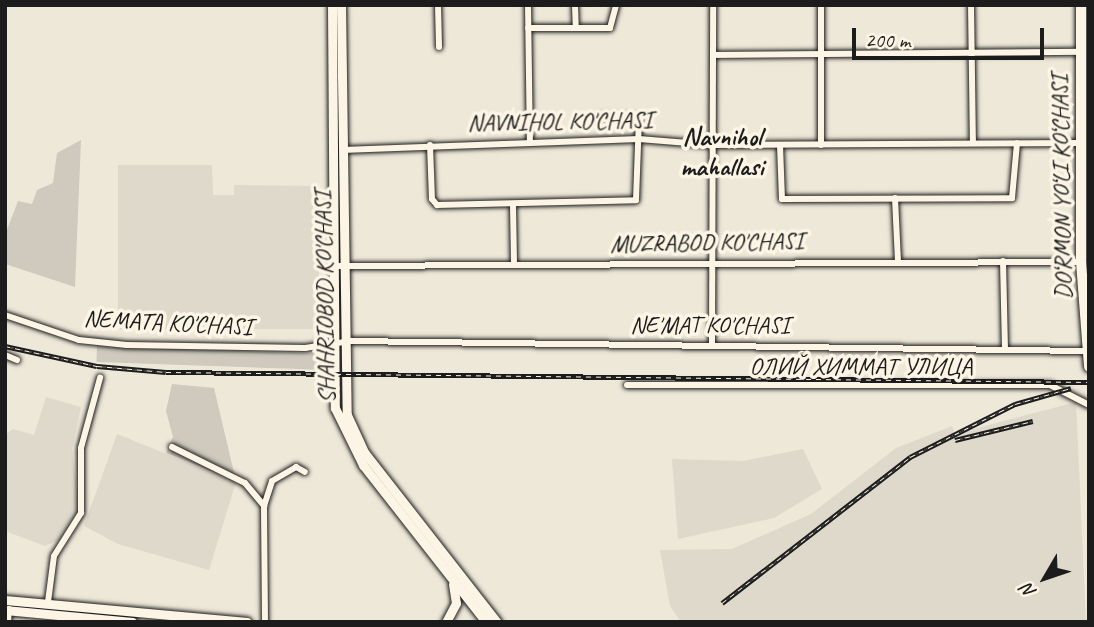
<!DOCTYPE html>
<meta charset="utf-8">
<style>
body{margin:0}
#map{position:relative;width:1094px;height:627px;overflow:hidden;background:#eee8d9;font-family:Caveat,sans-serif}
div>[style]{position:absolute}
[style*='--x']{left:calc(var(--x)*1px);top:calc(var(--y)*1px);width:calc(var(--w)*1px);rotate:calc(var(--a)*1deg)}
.built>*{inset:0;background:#ded9cb}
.green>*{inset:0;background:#cfcabd;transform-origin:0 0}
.roads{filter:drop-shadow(0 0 2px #1c1c1c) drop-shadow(0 0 2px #1c1c1c)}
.street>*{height:6px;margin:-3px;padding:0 3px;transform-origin:3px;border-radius:3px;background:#fcf5e5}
.secondary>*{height:9px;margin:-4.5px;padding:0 4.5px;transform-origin:4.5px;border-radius:4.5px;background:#fcf5e5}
.primary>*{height:10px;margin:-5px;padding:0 5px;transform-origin:5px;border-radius:5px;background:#fcf5e5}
.rail>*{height:4.5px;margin-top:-2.25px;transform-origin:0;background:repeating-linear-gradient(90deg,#fcf5e5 0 5px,#1c1c1c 0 10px);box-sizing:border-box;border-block:2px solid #1c1c1c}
span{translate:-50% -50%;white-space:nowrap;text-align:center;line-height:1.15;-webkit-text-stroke:7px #fcf5e5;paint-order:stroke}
.street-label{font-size:24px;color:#1c1c1c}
.neighbourhood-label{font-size:26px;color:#1c1c1c;font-weight:700}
.frame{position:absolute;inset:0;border:7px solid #1c1c1c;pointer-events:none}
.north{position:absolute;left:1010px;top:543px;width:70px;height:70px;-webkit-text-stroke:5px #fcf5e5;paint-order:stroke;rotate:231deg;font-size:19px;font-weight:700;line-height:28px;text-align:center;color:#1c1c1c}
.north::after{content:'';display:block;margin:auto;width:24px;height:32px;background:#1c1c1c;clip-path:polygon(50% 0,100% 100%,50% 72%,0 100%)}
.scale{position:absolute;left:852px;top:28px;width:192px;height:32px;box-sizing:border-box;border:4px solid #1c1c1c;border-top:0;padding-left:9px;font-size:21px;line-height:24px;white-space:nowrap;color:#1c1c1c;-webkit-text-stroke:5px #fcf5e5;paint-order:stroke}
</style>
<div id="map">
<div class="built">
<div style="clip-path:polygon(118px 165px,212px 165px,213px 195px,234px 195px,234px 185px,319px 186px,319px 329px,118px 329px)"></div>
<div style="clip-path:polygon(46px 397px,81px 407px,72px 449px,80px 516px,63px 538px,45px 546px,5px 531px,5px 435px,13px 429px,34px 435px)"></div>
<div style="clip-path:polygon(1076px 402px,1086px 622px,681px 622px,670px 606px,660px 550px,732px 549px,811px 514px,896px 448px,952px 426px,955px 434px)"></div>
<div style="clip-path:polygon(117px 434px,236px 482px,209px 570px,118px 544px,84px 526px)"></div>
<div style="clip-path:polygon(803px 449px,822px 489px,774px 518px,678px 539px,672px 459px,743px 461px)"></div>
</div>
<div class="green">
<div style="clip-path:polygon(81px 140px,75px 287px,5px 264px,5px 235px,18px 201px,32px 204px,37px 190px,53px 183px,57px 153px)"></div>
<div style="left:97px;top:346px;width:225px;height:16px;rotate:2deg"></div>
<div style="clip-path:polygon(172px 384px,214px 388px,236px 481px,166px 453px,173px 437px,166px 411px)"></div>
</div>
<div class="roads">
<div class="street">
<div style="--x:438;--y:5;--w:42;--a:88.6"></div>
<div style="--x:528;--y:5;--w:137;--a:89.2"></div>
<div style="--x:575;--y:5;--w:23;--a:88"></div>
<div style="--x:821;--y:5;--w:140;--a:90"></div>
<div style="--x:971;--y:5;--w:138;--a:89.2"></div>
<div style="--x:528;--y:28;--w:82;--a:0"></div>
<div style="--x:610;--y:28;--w:24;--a:-75"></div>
<div style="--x:713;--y:55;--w:369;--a:-0.5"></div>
<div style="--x:430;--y:145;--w:54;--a:87.9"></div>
<div style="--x:432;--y:199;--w:8;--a:50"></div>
<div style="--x:437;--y:205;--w:199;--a:-1.4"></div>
<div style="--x:636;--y:200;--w:82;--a:-87.9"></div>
<div style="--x:639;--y:118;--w:39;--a:-179"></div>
<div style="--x:780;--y:145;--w:54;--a:87.9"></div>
<div style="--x:782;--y:199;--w:230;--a:-0.2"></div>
<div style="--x:1012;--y:198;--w:55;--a:-84.8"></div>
<div style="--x:342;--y:150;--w:297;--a:-2.1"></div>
<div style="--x:639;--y:139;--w:74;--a:4.6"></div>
<div style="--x:713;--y:145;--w:368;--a:-0.3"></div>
<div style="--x:895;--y:198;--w:63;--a:87.3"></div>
<div style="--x:513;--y:205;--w:59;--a:89"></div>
<div style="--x:1003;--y:261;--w:88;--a:88.7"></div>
<div style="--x:333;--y:266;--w:748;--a:-0.31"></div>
<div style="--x:5;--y:315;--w:78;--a:18.7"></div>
<div style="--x:79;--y:340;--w:48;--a:5.9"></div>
<div style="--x:127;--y:345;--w:178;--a:1"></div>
<div style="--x:305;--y:348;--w:47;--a:-8.7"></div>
<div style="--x:351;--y:341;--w:736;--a:0.78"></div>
<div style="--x:712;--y:344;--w:339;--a:-89.8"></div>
<div style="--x:5;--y:355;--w:13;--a:23"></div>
<div style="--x:627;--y:385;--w:423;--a:0"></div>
<div style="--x:1050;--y:385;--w:44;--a:27.1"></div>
<div style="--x:172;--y:447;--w:81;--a:26.3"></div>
<div style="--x:245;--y:483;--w:30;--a:50"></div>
<div style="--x:48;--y:602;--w:46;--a:-82.6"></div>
<div style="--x:54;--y:556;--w:51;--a:-57.9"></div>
<div style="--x:81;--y:513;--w:65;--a:-90"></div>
<div style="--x:81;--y:448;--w:73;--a:-74.8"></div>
<div style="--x:8;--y:622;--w:13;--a:-86"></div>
<div style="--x:265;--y:622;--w:116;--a:-90.5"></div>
<div style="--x:264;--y:506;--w:26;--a:-72"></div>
<div style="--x:272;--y:481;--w:28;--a:-30"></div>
<div style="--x:296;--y:467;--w:10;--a:29"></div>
</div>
<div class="secondary">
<div style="--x:332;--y:5;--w:403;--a:89.6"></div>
<div style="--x:335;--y:408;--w:64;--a:63.8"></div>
<div style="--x:363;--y:465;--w:199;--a:51.9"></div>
<div style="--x:341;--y:5;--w:410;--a:89.2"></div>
<div style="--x:347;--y:415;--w:41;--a:65.3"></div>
<div style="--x:364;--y:452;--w:216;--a:52"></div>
<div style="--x:5;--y:600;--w:243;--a:5.2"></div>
<div style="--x:5;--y:610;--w:128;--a:5.4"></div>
<div style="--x:446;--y:622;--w:21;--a:-62"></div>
<div style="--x:456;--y:603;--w:19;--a:-99"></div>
</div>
<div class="primary">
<div style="--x:1081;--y:5;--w:257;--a:90"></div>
<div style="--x:1081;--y:262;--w:105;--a:85.6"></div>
</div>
</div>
<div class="rail">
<div style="--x:5;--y:346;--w:94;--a:12.3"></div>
<div style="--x:97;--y:366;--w:69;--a:5"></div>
<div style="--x:166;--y:372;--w:923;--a:0.62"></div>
<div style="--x:955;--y:440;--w:80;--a:-13.7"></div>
<div style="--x:722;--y:603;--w:238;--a:-37.8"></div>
<div style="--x:910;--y:457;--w:118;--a:-26.8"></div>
<div style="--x:1015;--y:404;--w:58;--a:-15.9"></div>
</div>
<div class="street-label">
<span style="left:560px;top:122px;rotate:-1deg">NAVNIHOL KO'CHASI</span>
<span style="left:1062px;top:187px;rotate:-91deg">DO‘RMON YO‘LI KO‘CHASI</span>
<span style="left:707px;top:243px;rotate:-1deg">MUZRABOD KO'CHASI</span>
<span style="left:325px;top:297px;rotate:-91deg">SHAHRIOBOD KO'CHASI</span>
<span style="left:168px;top:323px;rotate:3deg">NEMATA KO'CHASI</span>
<span style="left:710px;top:326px">NE'MAT KO'CHASI</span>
<span style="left:861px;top:367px">ОЛИЙ ХИММАТ УЛИЦА</span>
</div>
<div class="neighbourhood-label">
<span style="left:722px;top:152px">Navnihol<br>mahallasi</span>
</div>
<div class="frame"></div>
<div class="north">N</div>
<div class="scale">200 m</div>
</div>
